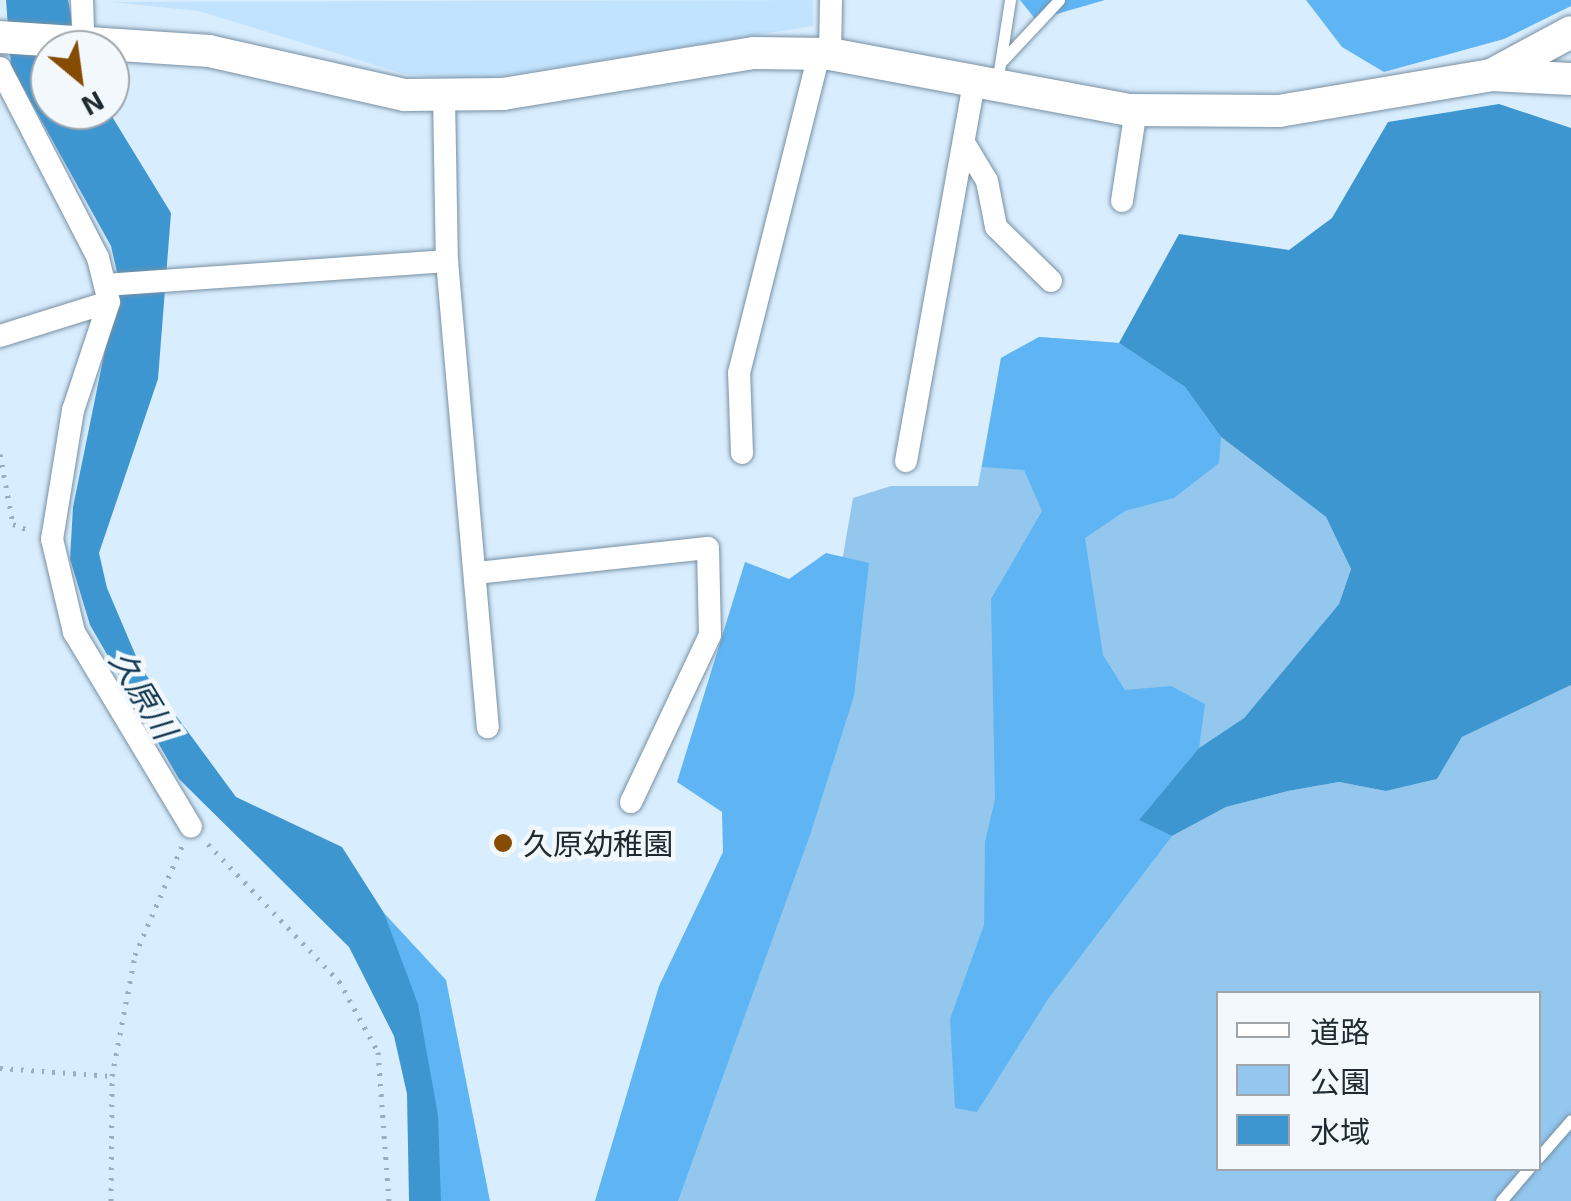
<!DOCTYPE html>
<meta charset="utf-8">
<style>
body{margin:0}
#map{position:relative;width:1571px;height:1201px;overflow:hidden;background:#d8edfe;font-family:"Exo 2","Noto Sans JP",sans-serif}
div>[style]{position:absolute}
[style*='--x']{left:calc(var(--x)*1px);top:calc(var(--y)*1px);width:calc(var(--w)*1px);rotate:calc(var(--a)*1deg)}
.built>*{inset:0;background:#c2e3fd}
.green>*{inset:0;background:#93c7ee}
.forest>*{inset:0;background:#5fb5f3}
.water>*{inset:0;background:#3e96d1}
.path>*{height:5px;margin-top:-2.5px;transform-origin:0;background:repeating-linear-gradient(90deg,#9cadbb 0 2.5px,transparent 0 10.5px)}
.roads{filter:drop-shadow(0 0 2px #7890a3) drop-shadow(0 0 2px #7890a3)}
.lane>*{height:11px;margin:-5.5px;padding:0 5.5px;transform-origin:5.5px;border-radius:5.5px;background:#fff}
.street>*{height:22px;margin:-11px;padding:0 11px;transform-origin:11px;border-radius:11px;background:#fff}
.secondary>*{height:32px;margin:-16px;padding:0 16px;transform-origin:16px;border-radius:16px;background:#fff}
.dots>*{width:28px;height:28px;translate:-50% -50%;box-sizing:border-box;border:5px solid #f3f8fc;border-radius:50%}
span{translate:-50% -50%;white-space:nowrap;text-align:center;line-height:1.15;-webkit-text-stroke:9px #f3f8fc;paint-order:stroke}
.poi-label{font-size:30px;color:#1f2931}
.left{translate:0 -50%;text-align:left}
.water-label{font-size:32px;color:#133751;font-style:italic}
.legend{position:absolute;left:1216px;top:991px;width:325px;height:180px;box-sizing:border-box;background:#f3f8fc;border:2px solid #9ea5ab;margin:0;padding:12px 18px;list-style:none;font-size:30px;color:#1f2931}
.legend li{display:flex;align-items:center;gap:20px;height:50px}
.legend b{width:50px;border:2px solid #9ea5ab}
.north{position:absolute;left:30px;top:30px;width:100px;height:100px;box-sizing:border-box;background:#f3f8fc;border:2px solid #9ea5ab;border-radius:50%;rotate:151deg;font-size:28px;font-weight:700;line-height:40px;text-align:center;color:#1f2931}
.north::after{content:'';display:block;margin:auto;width:35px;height:45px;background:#874c04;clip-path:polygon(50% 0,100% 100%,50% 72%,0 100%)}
</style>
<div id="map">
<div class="built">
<div style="clip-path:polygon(813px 0,813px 26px,479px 80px,404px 74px,199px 11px,110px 2px)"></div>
</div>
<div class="green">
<div style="clip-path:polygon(evenodd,1039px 337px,1119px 343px,1185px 387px,1221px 437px,1326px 517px,1351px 569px,1339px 604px,1244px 718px,1199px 748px,1172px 836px,1226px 807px,1288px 791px,1339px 782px,1386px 791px,1437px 779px,1462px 737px,1571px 685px,1571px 1201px,641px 1201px,812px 735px,853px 498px,891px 486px,978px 486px,1001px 358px,1039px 337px,1218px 994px,1538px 994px,1538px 1168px,1218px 1168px,1218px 994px)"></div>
</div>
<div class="forest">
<div style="clip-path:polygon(1020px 0,1105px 0,1036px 20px)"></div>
<div style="clip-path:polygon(1306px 0,1571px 0,1571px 6px,1504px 39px,1384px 72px,1342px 47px)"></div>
<div style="clip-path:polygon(1039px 337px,1119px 343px,1185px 387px,1221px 437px,1219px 463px,1174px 498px,1125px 511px,1085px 538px,1103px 655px,1125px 690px,1171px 686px,1205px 704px,1199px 748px,1139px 820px,1172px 836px,1048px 999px,977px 1112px,955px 1108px,950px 1019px,984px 925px,985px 842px,995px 799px,991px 599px,1042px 511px,1024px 470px,982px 467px,1001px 358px)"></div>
<div style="clip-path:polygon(826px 553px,869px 563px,854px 696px,810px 835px,678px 1201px,595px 1201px,659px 986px,723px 852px,722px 812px,677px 782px,745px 562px,789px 579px)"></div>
<div style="clip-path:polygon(384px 913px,446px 980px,490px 1201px,439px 1201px)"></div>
</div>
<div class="water">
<div style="clip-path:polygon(6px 0,68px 0,78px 50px,50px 50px,50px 110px,108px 110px,171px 213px,158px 379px,99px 553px,107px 588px,141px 668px,236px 797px,342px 847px,384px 913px,418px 1004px,438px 1115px,441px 1201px,409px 1201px,407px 1094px,394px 1036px,349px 947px,179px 779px,90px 625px,70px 559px,73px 507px,119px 281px,111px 246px,11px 66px)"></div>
<div style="clip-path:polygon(1499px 104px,1571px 128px,1571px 685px,1462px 737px,1437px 779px,1386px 791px,1339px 782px,1288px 791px,1226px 807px,1172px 836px,1139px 820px,1199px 748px,1244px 718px,1339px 604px,1351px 569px,1326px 517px,1221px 437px,1185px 387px,1119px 343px,1179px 234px,1289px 250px,1332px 218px,1388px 122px)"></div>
</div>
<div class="path">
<div style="--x:0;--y:454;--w:71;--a:79.5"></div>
<div style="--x:13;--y:524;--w:19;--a:21"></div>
<div style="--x:208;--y:844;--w:190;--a:46.3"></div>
<div style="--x:339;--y:981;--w:81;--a:61.2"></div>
<div style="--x:378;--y:1052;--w:149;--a:85.8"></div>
<div style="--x:0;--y:1068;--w:112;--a:4.1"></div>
<div style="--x:111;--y:1201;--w:125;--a:-89.5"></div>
<div style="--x:112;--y:1076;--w:123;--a:-79.2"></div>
<div style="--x:135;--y:955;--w:119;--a:-66.7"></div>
</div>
<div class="roads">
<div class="lane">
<div style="--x:1001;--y:62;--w:85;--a:-46.9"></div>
<div style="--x:997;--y:83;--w:84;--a:-81.1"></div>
<div style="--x:1538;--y:1158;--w:50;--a:-49"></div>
<div style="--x:1501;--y:1201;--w:43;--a:-49.7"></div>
</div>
<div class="street">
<div style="--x:82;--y:0;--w:38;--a:88"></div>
<div style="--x:830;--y:54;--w:54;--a:-88.9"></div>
<div style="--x:0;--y:68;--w:214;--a:62.7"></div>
<div style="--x:98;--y:258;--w:45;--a:76"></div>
<div style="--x:109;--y:302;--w:114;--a:108.4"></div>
<div style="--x:73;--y:410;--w:131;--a:99.2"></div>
<div style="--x:52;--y:539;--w:96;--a:76.7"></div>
<div style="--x:74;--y:632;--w:227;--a:59"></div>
<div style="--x:444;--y:95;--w:166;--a:89"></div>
<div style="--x:447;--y:261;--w:468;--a:85"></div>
<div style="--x:964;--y:143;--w:44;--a:58.8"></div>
<div style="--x:987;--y:181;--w:47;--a:78.9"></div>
<div style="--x:996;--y:227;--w:77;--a:44.5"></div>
<div style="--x:1122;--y:201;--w:92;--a:-81.3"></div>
<div style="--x:105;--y:285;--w:343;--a:-4"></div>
<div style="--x:0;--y:336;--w:114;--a:-17.3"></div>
<div style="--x:742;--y:453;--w:80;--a:-92.1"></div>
<div style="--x:739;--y:373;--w:329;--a:-75.9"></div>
<div style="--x:906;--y:461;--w:379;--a:-79.8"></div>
<div style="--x:477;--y:573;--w:232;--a:-6.2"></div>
<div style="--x:708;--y:548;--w:87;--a:88.7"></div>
<div style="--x:710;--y:635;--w:185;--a:115.3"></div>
</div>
<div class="secondary">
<div style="--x:0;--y:37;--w:209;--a:3.8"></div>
<div style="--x:209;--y:51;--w:201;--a:12.7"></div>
<div style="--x:405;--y:95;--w:98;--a:-0.6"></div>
<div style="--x:503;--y:94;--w:254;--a:-9.3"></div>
<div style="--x:754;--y:53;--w:76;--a:0.8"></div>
<div style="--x:830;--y:54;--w:303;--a:10.6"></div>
<div style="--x:1128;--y:110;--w:151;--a:0.4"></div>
<div style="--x:1279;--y:111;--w:215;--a:-9.6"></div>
<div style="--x:1491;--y:75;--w:80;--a:2.9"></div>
<div style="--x:1495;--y:73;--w:86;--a:-28.3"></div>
</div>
</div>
<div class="dots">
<div style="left:503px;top:843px;background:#874c04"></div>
</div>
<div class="poi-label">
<span class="left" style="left:523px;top:843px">久原幼稚園</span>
</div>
<div class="water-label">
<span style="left:144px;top:694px;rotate:59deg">久原川</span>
</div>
<ul class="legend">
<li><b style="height:12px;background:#fff"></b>道路</li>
<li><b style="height:28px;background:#93c7ee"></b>公園</li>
<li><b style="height:28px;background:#3e96d1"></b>水域</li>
</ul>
<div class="north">N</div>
</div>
